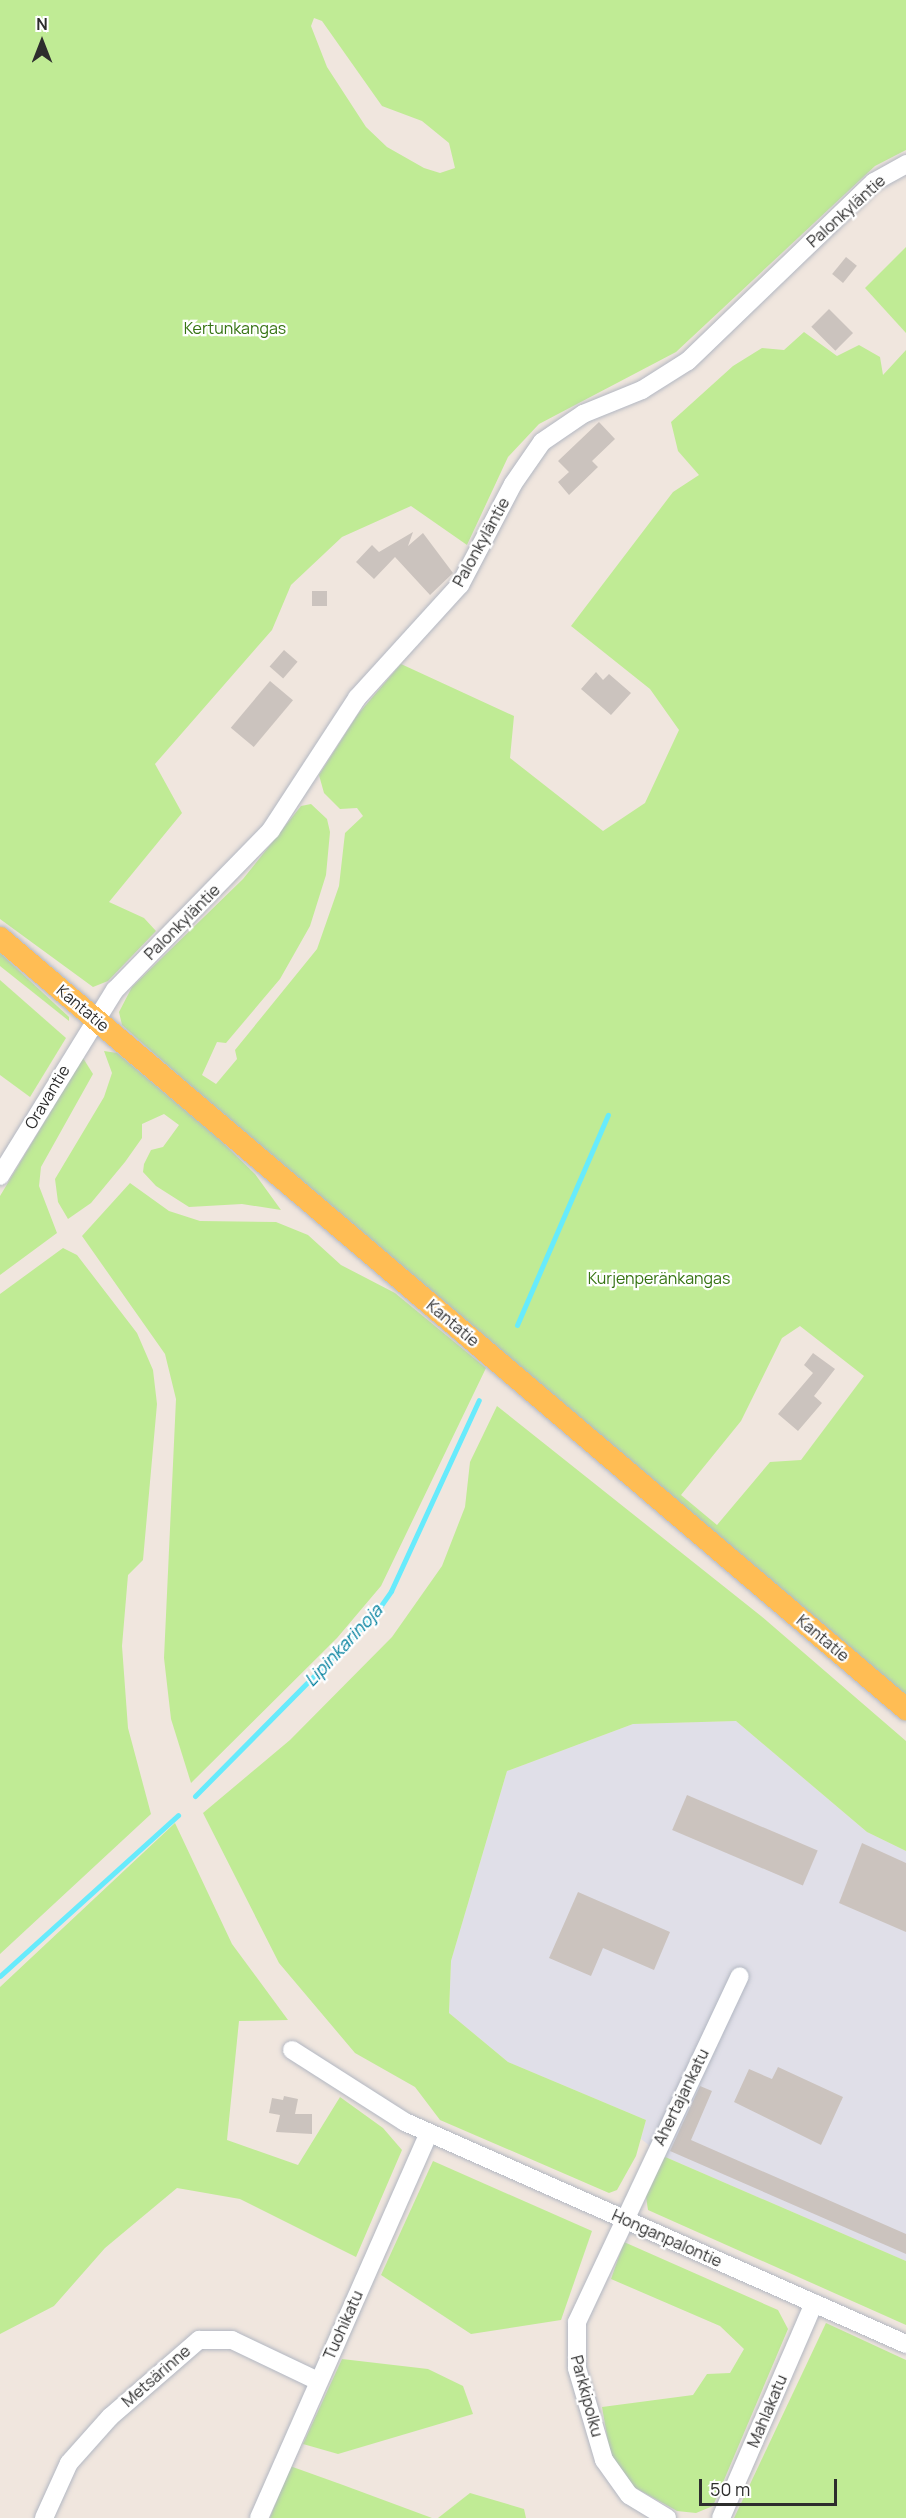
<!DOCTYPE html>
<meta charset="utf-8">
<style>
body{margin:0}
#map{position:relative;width:906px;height:2518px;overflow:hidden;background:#f0e6de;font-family:Manrope,sans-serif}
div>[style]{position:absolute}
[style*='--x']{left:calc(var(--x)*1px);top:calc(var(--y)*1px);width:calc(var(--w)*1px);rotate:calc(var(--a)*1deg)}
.industrial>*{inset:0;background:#e0dfe8}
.green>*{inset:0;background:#c0eb95}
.stream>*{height:5px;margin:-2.5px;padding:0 2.5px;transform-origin:2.5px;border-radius:2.5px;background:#67ebfc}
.building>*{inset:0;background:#cbc3be;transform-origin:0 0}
.roads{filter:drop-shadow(0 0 2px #b2b7c2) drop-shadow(0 0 2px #b2b7c2)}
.minor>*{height:18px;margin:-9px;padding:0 9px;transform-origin:9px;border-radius:9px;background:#fff}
.major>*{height:22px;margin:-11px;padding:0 11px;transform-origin:11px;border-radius:11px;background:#ffbd54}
span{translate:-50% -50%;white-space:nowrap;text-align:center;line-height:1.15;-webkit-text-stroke:4.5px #fff;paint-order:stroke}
.street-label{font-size:16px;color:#2d2d2d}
.park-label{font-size:16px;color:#367413}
.water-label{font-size:18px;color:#02809e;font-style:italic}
.north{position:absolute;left:12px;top:12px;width:60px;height:60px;-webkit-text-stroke:4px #fff;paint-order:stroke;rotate:0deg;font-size:16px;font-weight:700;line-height:24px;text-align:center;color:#2d2d2d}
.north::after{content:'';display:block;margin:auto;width:21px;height:27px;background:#2d2d2d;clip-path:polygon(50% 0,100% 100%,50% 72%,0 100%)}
.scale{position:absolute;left:699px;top:2479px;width:138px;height:27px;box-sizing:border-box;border:3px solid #2d2d2d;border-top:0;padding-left:8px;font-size:18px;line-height:21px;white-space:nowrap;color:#2d2d2d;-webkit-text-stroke:4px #fff;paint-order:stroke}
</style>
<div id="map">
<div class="industrial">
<div style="clip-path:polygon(736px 1721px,867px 1832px,906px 1851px,906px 2261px,663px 2156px,641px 2139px,646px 2120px,508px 2062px,449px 2013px,451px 1961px,507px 1771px,633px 1724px)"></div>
</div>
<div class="green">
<div style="clip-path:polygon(evenodd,0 0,906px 0,906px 150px,875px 166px,676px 352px,539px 424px,508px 457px,467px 545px,411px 506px,342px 537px,291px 585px,272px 630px,155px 764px,182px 813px,109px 902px,144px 918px,156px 931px,108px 981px,93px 987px,0 919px,0 0,314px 18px,322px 21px,382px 106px,422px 121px,449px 143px,455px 168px,440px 173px,424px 168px,387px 147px,366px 127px,327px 67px,311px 26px,314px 18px)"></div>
<div style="clip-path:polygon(906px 247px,906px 333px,865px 288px)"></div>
<div style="clip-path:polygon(evenodd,804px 332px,837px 356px,859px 345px,880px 357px,883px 375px,906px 350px,906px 1695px,183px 1079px,122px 1025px,119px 1012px,132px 987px,243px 879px,301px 806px,311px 804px,327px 819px,330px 832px,326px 875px,310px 926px,280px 979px,226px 1043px,217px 1042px,202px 1075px,216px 1084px,237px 1059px,235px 1050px,317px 949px,339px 886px,345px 833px,363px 816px,357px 808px,340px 809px,324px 793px,319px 775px,358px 714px,401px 664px,514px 716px,510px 758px,603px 831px,645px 803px,679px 730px,650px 689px,571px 626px,673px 492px,699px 475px,678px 451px,671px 422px,733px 366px,762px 348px,784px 350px,804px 332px,800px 1326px,864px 1376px,801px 1460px,770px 1462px,717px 1525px,681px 1495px,741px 1421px,782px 1338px,800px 1326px)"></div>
<div style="clip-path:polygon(0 953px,69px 1017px,69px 1021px,0 966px)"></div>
<div style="clip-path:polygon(0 980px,66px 1038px,30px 1097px,0 1075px)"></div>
<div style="clip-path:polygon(104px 1051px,117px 1053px,217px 1137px,255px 1174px,281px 1210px,242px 1204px,189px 1207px,156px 1186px,143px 1172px,144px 1164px,151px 1150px,163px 1147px,179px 1125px,164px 1114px,142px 1124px,142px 1138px,125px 1162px,91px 1203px,68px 1219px,58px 1202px,55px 1179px,104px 1097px,112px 1073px)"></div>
<div style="clip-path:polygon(83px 1058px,93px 1074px,41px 1167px,39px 1186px,57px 1233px,0 1275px,0 1196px)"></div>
<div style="clip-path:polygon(130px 1183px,169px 1211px,200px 1221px,276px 1222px,308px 1235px,341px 1265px,395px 1293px,486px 1368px,381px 1586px,337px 1638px,191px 1783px,171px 1719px,164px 1658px,176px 1399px,165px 1354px,82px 1236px)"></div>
<div style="clip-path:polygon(63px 1248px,77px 1255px,137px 1333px,153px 1370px,157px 1404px,143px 1560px,128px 1575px,122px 1646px,128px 1728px,151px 1814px,0 1954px,0 1294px)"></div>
<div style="clip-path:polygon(497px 1406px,761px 1616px,906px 1741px,906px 1851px,867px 1832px,736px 1721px,633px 1724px,507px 1771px,451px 1961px,449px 2013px,508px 2062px,646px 2120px,636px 2156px,617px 2190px,609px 2193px,440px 2120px,415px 2087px,355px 2053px,279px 1963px,203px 1813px,290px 1740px,392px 1637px,442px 1566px,465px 1507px,470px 1462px)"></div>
<div style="clip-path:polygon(175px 1823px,232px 1944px,288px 2020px,239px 2021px,227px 2140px,298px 2165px,340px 2097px,383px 2128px,402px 2150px,356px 2257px,240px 2199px,177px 2188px,105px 2248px,54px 2306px,0 2334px,0 1987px)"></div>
<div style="clip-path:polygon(663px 2156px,906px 2261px,906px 2325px,648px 2210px,645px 2190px)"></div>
<div style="clip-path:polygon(433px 2161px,592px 2231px,561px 2320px,471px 2334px,381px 2275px)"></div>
<div style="clip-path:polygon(624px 2242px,778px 2310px,788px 2329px,713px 2506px,696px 2513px,677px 2511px,634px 2487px,610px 2453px,602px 2407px,693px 2395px,707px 2374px,730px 2373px,744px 2349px,720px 2326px,611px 2279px)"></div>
<div style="clip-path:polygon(826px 2323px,906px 2360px,906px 2518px,734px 2518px)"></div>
<div style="clip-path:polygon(342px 2359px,428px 2369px,463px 2386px,473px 2414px,338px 2454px,303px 2444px)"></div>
<div style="clip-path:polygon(290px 2466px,343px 2485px,432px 2518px,270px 2518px)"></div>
<div style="clip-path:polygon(470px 2493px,524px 2509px,526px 2518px,438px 2518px)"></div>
</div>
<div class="stream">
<div style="--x:517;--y:1325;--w:229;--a:-66.6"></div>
<div style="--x:195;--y:1796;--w:256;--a:-45.3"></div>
<div style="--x:375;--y:1614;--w:28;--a:-55"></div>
<div style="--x:391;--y:1591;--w:210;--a:-65.3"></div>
<div style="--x:0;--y:1976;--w:240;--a:-42.1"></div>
</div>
<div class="building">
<div style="left:846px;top:257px;width:14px;height:22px;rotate:39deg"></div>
<div style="left:829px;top:309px;width:34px;height:25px;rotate:45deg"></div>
<div style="clip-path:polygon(599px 422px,615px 439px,592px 461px,598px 467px,569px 495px,558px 482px,569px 472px,558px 461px)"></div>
<div style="clip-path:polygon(413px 532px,408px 546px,423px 533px,453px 573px,430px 595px,395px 557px,374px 579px,356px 562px,372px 545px,379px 552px)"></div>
<div style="left:312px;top:591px;width:15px;height:15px"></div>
<div style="left:284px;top:650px;width:18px;height:22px;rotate:41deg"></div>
<div style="clip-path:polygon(596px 672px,603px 680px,609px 674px,631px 693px,611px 715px,581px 689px)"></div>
<div style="left:270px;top:681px;width:30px;height:61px;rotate:40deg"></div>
<div style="clip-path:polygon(813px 1353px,835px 1369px,814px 1396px,822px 1403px,798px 1431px,778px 1414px,813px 1373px,804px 1365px)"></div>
<div style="left:687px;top:1795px;width:142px;height:38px;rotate:23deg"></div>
<div style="clip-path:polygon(862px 1843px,906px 1863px,906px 1932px,839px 1903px)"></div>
<div style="clip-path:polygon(578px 1892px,670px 1932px,654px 1970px,603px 1948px,591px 1976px,549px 1958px)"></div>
<div style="clip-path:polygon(778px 2067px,843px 2097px,821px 2145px,734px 2102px,749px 2069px,772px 2079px)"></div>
<div style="clip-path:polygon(700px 2086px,712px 2091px,691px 2140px,906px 2234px,906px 2254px,670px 2151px)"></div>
<div style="clip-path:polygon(284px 2096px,298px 2099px,295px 2114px,312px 2114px,312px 2134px,276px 2132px,280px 2115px,269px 2113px,272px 2098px,283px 2100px)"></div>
</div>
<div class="roads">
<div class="minor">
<div style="--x:0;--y:1176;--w:219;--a:-58.3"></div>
<div style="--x:115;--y:990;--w:223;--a:-45.7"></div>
<div style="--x:271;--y:830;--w:158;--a:-56.9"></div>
<div style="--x:357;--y:698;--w:153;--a:-47.7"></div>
<div style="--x:460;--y:585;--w:114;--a:-62.3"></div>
<div style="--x:513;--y:484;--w:51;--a:-55.4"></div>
<div style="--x:542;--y:442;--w:50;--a:-34.3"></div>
<div style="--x:583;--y:414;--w:64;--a:-22.1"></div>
<div style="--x:642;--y:390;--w:54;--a:-32.2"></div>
<div style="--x:688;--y:361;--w:258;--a:-43.9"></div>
<div style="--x:874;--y:182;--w:37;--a:-29"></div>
<div style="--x:292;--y:2050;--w:134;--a:32.5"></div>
<div style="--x:405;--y:2122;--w:548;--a:23.9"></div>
<div style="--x:44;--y:2518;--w:60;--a:-65.6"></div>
<div style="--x:69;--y:2463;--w:62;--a:-48.3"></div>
<div style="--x:110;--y:2417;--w:118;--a:-40.9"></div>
<div style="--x:199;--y:2340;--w:33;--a:0"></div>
<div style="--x:232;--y:2340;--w:95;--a:25.5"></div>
<div style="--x:259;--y:2518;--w:421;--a:-66.2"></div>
<div style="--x:667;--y:2518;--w:44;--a:-148.8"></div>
<div style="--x:629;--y:2495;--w:43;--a:-125.5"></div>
<div style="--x:604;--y:2460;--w:96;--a:-106.4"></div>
<div style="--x:577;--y:2368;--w:46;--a:-90"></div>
<div style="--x:577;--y:2322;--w:382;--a:-64.8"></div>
<div style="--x:721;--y:2518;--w:234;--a:-66.6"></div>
</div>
<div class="major">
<div style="--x:0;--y:938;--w:1190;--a:40.4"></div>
</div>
</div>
<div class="street-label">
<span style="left:846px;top:211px;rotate:-42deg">Palonkyläntie</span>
<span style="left:481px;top:542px;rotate:-61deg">Palonkyläntie</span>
<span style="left:182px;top:922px;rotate:-45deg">Palonkyläntie</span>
<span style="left:83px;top:1008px;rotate:40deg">Kantatie</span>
<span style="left:47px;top:1097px;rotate:-59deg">Oravantie</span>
<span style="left:453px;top:1323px;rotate:40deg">Kantatie</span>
<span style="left:823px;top:1638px;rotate:40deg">Kantatie</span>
<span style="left:681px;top:2097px;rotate:-64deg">Ahertajankatu</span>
<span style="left:667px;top:2238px;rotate:24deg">Honganpalontie</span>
<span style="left:343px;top:2325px;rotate:-66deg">Tuohikatu</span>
<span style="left:156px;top:2376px;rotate:-41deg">Metsärinne</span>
<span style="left:587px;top:2396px;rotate:75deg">Parkkipolku</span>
<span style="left:767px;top:2411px;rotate:-67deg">Mahlakatu</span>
</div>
<div class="park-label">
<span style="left:235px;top:328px">Kertunkangas</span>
<span style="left:659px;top:1278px">Kurjenperänkangas</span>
</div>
<div class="water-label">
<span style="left:343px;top:1645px;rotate:-47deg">Lipinkarinoja</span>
</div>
<div class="north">N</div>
<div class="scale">50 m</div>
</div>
